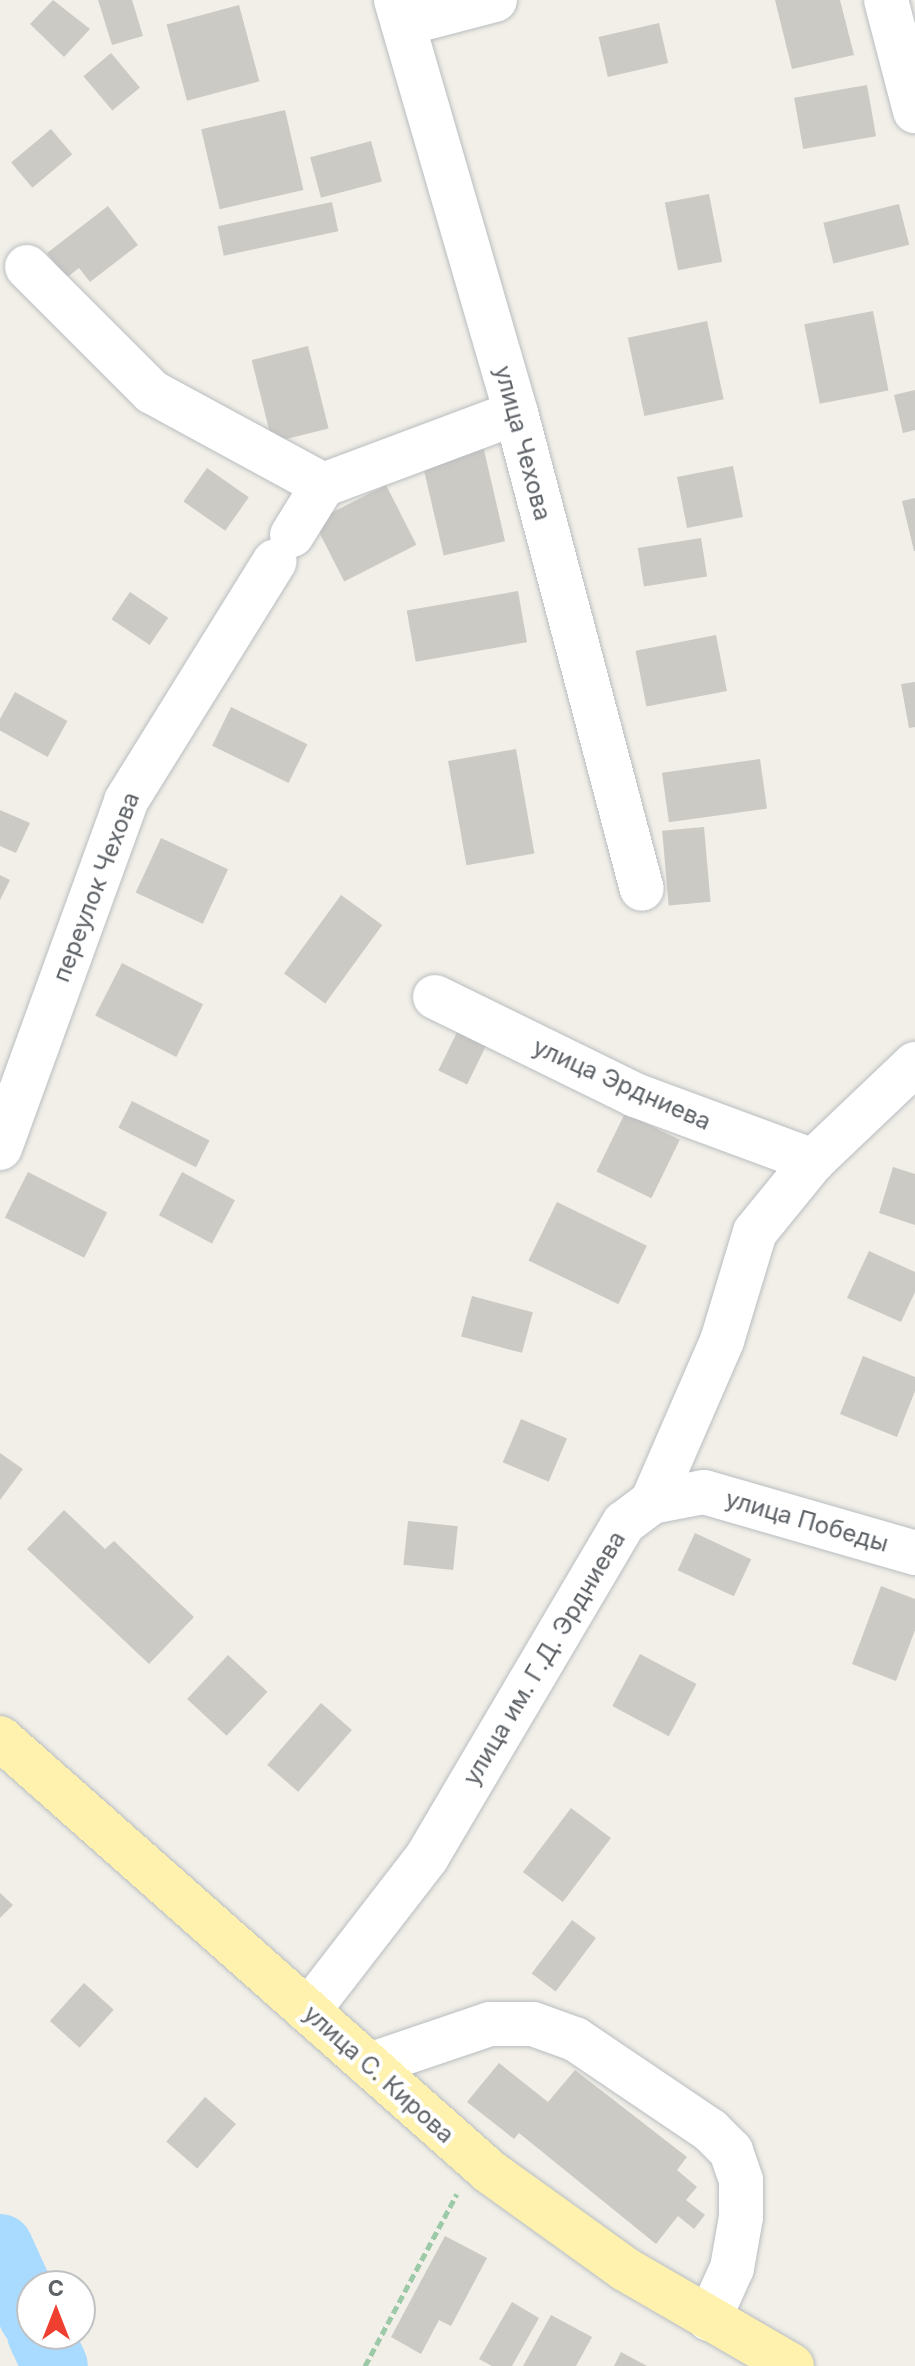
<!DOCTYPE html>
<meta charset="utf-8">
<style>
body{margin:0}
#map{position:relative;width:915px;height:2366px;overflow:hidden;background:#f1efe7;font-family:Inter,sans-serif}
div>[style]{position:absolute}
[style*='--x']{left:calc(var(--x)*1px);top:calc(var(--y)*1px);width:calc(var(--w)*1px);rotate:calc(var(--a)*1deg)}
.river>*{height:66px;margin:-33px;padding:0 33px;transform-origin:33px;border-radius:33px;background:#a9daff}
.building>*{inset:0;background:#cccac4;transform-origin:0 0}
.path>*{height:5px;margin-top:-2.5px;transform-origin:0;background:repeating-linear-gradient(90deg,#9ccaa9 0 8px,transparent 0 12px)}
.roads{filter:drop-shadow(0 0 2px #b9bdc1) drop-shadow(0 0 2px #b9bdc1)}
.minor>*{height:44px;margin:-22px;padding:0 22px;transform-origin:22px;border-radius:22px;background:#fff}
.major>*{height:44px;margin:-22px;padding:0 22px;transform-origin:22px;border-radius:22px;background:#fff2ae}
span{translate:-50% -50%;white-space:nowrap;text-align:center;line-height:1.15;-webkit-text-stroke:8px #fff;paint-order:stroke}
.street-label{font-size:24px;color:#5e6368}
.north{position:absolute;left:16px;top:2270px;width:80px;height:80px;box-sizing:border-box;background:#fff;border:2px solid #bfc1c3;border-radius:50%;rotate:0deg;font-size:22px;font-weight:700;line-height:32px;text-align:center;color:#5e6368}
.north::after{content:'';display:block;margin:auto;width:28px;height:36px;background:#ee3f30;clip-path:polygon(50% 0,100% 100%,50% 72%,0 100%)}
</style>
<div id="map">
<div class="river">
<div style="--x:0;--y:2247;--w:77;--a:65.4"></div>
<div style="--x:40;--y:2334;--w:35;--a:65"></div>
</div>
<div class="building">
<div style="clip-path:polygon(53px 0,90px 29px,64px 57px,30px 24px)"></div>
<div style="clip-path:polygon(98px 0,132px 0,143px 36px,112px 45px)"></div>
<div style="clip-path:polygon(775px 0,840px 0,854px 55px,792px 69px)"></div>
<div style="left:239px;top:5px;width:79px;height:75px;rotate:75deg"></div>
<div style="left:659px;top:23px;width:41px;height:62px;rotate:77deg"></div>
<div style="left:111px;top:53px;width:45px;height:36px;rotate:50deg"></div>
<div style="left:867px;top:85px;width:52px;height:74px;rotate:80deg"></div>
<div style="left:285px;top:110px;width:82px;height:86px;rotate:77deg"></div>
<div style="left:51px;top:129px;width:33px;height:52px;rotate:50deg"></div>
<div style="left:371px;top:141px;width:42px;height:63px;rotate:75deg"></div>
<div style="left:709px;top:194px;width:69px;height:45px;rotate:79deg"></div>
<div style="left:332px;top:202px;width:30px;height:117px;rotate:78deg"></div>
<div style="left:899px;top:204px;width:42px;height:78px;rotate:76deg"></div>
<div style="clip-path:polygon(108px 206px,138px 245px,90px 282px,79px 268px,66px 278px,47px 253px)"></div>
<div style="left:873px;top:311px;width:81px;height:70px;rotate:79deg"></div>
<div style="left:707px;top:321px;width:80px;height:81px;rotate:78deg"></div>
<div style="left:308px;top:346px;width:85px;height:58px;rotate:76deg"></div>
<div style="clip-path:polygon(915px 390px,915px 430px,903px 433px,894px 395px)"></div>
<div style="left:481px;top:437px;width:107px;height:63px;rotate:77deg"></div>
<div style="left:733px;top:466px;width:52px;height:57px;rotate:79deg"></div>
<div style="left:207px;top:468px;width:51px;height:41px;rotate:35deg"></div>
<div style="left:386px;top:485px;width:67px;height:81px;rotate:63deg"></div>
<div style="clip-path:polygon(915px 498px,915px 551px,914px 551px,902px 501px)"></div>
<div style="left:701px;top:538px;width:39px;height:64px;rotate:81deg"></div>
<div style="left:518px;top:591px;width:52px;height:113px;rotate:80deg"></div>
<div style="left:130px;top:592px;width:46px;height:33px;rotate:34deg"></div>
<div style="left:716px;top:635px;width:57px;height:82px;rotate:79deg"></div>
<div style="clip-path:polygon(915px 682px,915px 727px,909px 728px,901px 684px)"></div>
<div style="left:15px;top:692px;width:60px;height:41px;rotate:29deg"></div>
<div style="left:231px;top:707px;width:85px;height:43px;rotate:26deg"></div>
<div style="left:516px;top:749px;width:106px;height:69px;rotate:80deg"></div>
<div style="left:760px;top:759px;width:50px;height:99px;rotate:82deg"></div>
<div style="clip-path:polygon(0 810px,30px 823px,16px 853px,0 846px)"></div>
<div style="left:704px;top:827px;width:75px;height:42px;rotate:85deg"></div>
<div style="left:161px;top:838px;width:74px;height:60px;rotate:25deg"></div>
<div style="clip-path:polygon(0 875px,10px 880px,0 900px)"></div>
<div style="left:341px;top:895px;width:51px;height:97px;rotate:36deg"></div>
<div style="left:122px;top:963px;width:91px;height:59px;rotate:27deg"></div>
<div style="left:462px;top:1022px;width:32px;height:54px;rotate:26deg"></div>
<div style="left:132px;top:1101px;width:87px;height:30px;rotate:27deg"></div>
<div style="left:625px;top:1113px;width:61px;height:65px;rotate:26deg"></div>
<div style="clip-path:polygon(893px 1167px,915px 1174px,915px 1225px,879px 1213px)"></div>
<div style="left:28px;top:1172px;width:89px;height:51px;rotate:27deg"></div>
<div style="left:182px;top:1172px;width:60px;height:49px;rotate:28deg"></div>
<div style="left:557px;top:1202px;width:100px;height:65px;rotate:26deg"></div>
<div style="clip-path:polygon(869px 1251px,915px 1272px,915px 1292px,901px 1322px,847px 1298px)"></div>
<div style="left:472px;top:1296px;width:63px;height:42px;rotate:15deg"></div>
<div style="clip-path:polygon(863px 1356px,915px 1377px,915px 1391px,897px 1437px,840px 1414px)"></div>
<div style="left:521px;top:1419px;width:50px;height:47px;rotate:23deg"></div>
<div style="clip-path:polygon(0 1453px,23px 1469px,0 1500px)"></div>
<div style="clip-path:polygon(64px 1510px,105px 1549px,114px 1541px,194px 1617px,149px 1664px,27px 1549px)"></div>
<div style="left:408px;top:1521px;width:50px;height:44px;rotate:6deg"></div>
<div style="left:695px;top:1533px;width:62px;height:41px;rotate:25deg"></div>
<div style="clip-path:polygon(881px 1586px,915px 1599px,915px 1630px,896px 1681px,852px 1664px)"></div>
<div style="left:640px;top:1654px;width:64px;height:59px;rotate:28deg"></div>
<div style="left:228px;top:1655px;width:54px;height:60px;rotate:43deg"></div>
<div style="left:321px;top:1703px;width:41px;height:82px;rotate:41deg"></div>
<div style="left:571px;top:1808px;width:50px;height:80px;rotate:37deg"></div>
<div style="clip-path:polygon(0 1893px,13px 1905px,0 1918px)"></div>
<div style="left:572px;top:1920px;width:30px;height:67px;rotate:37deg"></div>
<div style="left:84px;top:1983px;width:40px;height:51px;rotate:42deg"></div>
<div style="clip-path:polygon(499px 2063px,548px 2102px,575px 2070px,687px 2157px,677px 2170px,697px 2187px,686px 2200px,705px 2215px,694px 2229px,678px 2216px,656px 2244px,519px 2133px,514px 2139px,467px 2102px)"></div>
<div style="left:205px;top:2097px;width:41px;height:59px;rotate:41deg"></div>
<div style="clip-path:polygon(445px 2236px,487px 2258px,451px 2326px,439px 2320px,421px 2354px,391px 2337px)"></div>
<div style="clip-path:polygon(512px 2302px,539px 2318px,512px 2366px,492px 2366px,479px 2359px)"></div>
<div style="clip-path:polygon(551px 2315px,592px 2337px,576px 2366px,523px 2366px)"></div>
<div style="clip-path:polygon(621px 2352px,647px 2366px,614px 2366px)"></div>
</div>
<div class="path">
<div style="--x:365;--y:2366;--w:195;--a:-61.9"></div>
</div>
<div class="roads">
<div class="minor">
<div style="--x:396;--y:0;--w:430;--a:73.8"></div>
<div style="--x:516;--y:413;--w:492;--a:75.2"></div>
<div style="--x:886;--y:0;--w:115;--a:75.4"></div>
<div style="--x:403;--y:24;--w:95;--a:-14.6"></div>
<div style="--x:27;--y:267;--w:177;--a:45"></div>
<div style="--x:152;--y:392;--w:195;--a:28.5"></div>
<div style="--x:292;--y:535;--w:59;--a:-58.2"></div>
<div style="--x:323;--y:485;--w:206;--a:-20.5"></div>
<div style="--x:435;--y:997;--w:223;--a:26.1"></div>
<div style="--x:635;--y:1095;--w:190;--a:20.3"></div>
<div style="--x:0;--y:1148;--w:369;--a:-70"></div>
<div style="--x:126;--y:801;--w:282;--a:-58.2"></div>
<div style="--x:652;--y:1502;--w:53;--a:-10.9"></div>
<div style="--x:704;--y:1492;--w:220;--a:16.1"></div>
<div style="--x:308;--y:2011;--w:195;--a:-52.3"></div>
<div style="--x:427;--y:1857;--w:388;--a:-59.5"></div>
<div style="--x:624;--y:1523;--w:35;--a:-37"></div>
<div style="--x:652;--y:1502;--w:176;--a:-66.5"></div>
<div style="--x:722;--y:1341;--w:114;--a:-73.2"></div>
<div style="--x:755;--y:1232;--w:92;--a:-50.8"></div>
<div style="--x:813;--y:1161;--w:141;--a:-43.6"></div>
<div style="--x:369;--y:2065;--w:128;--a:-18.7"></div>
<div style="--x:490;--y:2024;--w:43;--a:0"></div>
<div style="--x:533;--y:2024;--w:45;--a:19.7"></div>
<div style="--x:575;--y:2039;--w:163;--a:34"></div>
<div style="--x:710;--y:2130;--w:30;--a:45"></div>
<div style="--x:731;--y:2151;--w:31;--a:71"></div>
<div style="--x:741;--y:2180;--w:37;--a:90"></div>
<div style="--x:741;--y:2217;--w:52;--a:100"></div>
<div style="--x:732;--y:2268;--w:56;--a:114.3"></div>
</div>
<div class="major">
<div style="--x:0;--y:1738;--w:655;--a:41.53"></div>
<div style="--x:490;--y:2172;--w:166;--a:35.7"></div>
<div style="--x:625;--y:2269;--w:193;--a:30.1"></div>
</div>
</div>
<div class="street-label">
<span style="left:523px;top:443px;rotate:75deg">улица Чехова</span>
<span style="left:96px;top:887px;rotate:-69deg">переулок Чехова</span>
<span style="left:622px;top:1084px;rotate:24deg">улица Эрдниева</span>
<span style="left:807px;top:1521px;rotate:16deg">улица Победы</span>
<span style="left:544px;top:1658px;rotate:-59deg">улица им. Г.Д. Эрдниева</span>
<span style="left:379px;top:2074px;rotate:42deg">улица С. Кирова</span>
</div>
<div class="north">С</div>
</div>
